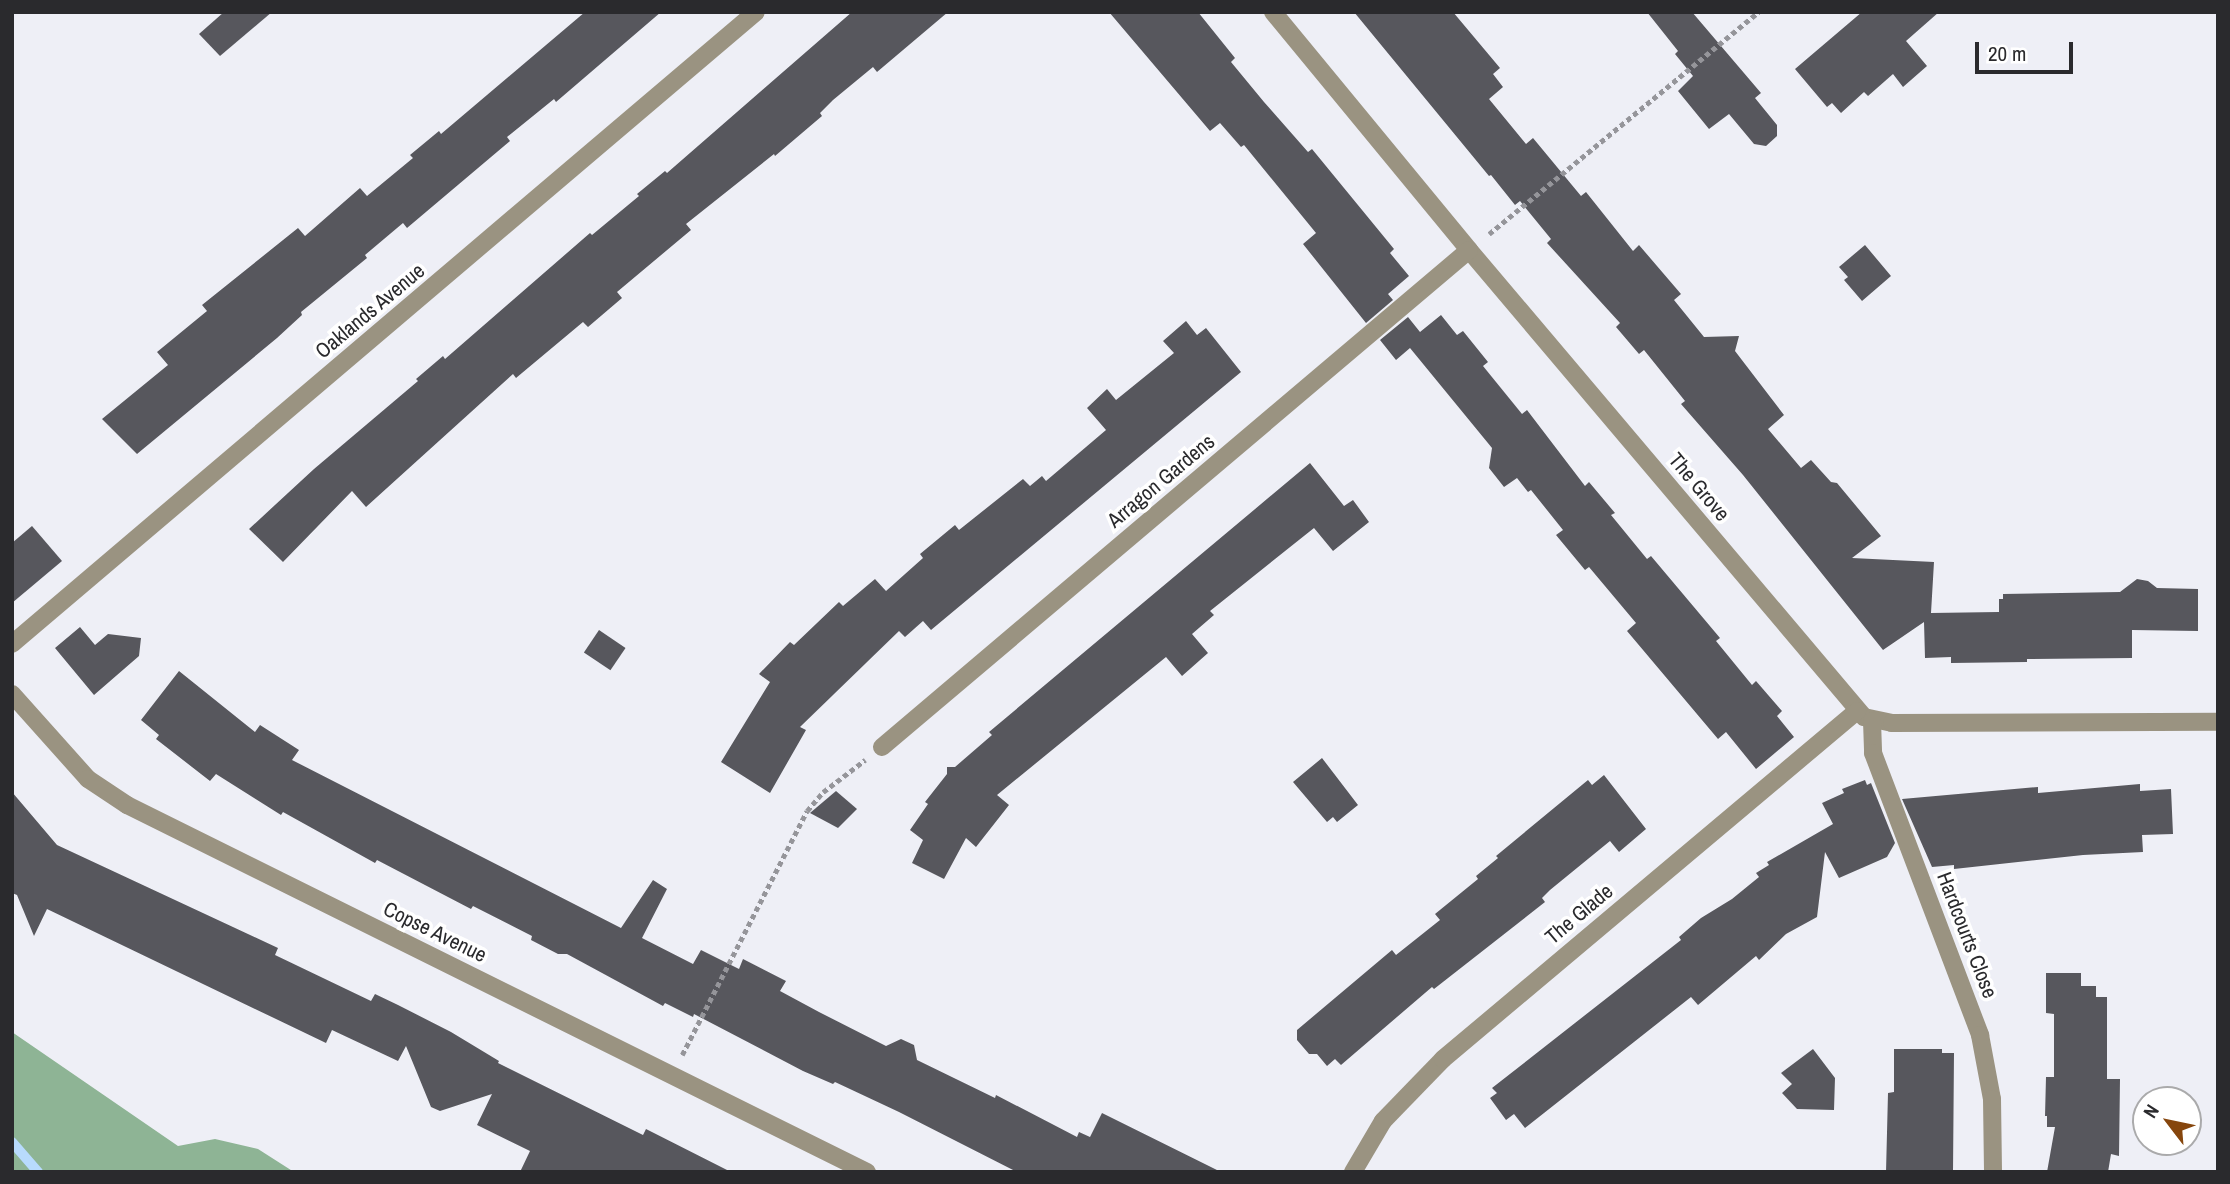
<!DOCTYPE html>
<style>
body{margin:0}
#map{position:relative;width:2230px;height:1184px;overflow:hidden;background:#eeeff6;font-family:"Archivo Narrow",sans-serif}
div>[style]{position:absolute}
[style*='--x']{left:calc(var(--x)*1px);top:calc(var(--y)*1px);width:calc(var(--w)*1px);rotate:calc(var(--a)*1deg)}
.forest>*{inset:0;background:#8eb495}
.stream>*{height:10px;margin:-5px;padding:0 5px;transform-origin:5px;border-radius:5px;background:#b8dbfd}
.building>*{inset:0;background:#57575d;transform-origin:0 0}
.path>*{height:4.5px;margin-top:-2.25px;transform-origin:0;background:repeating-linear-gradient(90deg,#95959a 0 5px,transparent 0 8.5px)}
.minor>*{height:18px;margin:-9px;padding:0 9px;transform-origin:9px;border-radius:9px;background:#9a9381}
span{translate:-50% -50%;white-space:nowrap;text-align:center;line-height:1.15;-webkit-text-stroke:7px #fff;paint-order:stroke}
.street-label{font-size:21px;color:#2a2a2d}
.frame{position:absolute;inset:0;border:14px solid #2a2a2d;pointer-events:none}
.north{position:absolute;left:2132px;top:1086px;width:70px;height:70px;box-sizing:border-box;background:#fff;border:2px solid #aaaaab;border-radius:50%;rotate:302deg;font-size:19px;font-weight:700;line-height:28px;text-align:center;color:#2a2a2d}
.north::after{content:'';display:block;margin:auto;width:24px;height:32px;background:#86460d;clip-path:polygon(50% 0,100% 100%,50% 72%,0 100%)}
.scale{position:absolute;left:1975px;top:42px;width:98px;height:32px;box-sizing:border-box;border:4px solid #2a2a2d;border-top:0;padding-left:9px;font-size:21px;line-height:24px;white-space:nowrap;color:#2a2a2d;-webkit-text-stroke:5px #fff;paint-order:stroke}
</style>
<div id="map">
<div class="forest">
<div style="clip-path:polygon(12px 1032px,178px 1146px,215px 1139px,258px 1149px,294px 1172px,12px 1172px)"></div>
</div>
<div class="stream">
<div style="--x:12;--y:1142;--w:40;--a:49"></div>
</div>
<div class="building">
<div style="clip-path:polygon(224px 12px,272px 12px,220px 56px,199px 34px)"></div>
<div style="clip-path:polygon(585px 12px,661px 12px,556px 102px,554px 99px,507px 137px,510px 141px,407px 228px,403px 223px,365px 255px,367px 258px,301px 312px,302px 315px,277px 338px,137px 454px,102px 419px,168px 365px,157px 352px,207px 311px,202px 305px,298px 228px,305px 236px,360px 188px,367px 196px,413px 158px,410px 155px,439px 131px,441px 134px)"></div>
<div style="clip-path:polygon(852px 12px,948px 12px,877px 72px,873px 67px,833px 100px,820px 113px,822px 116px,775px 156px,774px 154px,686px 224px,691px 230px,617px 292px,622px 298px,588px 327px,583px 322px,516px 378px,513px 374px,366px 507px,352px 491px,283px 562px,249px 529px,314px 469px,418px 381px,416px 379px,443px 356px,445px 359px,590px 233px,592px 235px,639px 196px,637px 194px,665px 171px,667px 173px)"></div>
<div style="clip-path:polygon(1109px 12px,1198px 12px,1235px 58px,1231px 62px,1264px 102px,1308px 152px,1312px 149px,1394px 249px,1390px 253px,1409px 276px,1388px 294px,1393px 300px,1366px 323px,1303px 244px,1316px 233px,1244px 145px,1241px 147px,1220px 123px,1210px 131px)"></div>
<div style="clip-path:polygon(1354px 12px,1453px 12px,1500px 68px,1493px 74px,1503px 87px,1489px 99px,1526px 144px,1533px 138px,1581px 196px,1586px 192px,1633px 251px,1639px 245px,1681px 294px,1674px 300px,1704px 337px,1739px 336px,1735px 351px,1784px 415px,1768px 429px,1801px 468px,1811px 460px,1831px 482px,1837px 483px,1881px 536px,1852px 558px,1934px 562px,1931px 613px,1999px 612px,1999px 599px,2003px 599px,2003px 594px,2120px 592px,2137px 579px,2148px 581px,2157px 588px,2198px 589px,2198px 631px,2132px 630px,2132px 658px,2027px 659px,2027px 662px,1951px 663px,1951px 657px,1925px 658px,1924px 622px,1883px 650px,1743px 475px,1681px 404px,1685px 401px,1644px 350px,1639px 354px,1616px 327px,1620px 323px,1547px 243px,1551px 239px,1520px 201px,1515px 205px,1491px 175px,1489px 176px)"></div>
<div style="clip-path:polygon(1647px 12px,1692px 12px,1761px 93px,1755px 98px,1777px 125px,1777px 136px,1766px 146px,1754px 144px,1729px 114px,1709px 129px,1678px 91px,1693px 76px,1675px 54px,1678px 51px)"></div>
<div style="clip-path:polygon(1862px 12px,1939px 12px,1906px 41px,1927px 66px,1903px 87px,1893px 74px,1868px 96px,1864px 92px,1841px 113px,1832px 103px,1827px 107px,1795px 69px)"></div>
<div style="clip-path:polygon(1865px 245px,1891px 276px,1862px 301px,1844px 280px,1848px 277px,1839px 267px)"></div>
<div style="clip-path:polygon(1441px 315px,1457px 335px,1463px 331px,1488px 362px,1483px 366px,1522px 414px,1527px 410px,1585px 486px,1589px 482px,1615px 513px,1611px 515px,1647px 559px,1651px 556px,1720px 638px,1716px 641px,1752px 685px,1756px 681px,1782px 711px,1777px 716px,1794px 737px,1756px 769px,1726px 732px,1718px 739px,1627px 631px,1636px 623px,1589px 567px,1585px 570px,1556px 535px,1563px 530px,1531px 490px,1528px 492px,1517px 478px,1504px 487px,1489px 468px,1492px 448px,1410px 348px,1396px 360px,1380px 340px,1408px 317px,1420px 332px)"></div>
<div style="clip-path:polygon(1186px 321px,1197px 335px,1206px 328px,1241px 372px,931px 630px,923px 621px,905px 637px,899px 631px,800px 727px,806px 730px,770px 793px,721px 762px,770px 682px,759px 674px,790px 642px,794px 645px,839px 602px,843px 606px,875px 579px,886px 591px,923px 558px,920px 554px,955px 525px,959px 530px,1023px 479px,1030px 486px,1042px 476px,1046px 481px,1106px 430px,1087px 408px,1107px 389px,1116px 400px,1174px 353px,1163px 341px)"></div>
<div style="clip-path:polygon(1310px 463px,1344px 506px,1353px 500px,1369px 522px,1333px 551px,1314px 528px,1210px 611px,1214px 615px,1192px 634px,1208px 653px,1182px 676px,1166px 657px,997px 795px,1009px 805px,976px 847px,966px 838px,944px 879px,912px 863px,923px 840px,910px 830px,928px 804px,925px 802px,947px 774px,947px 767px,955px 767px,992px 735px,989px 732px)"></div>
<div style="clip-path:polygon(32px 526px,62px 561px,12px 603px,12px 543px)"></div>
<div style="clip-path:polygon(80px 627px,95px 645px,108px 634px,141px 638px,139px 656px,94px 695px,55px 648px)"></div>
<div style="left:599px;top:630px;width:32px;height:27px;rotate:34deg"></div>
<div style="clip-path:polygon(179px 671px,255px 732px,260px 725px,299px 750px,292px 760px,621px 928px,653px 880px,667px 889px,642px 938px,693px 964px,701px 950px,739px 969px,743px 959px,786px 981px,780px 991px,819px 1012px,886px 1046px,901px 1039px,914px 1045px,917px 1060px,995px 1098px,996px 1095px,1077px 1137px,1079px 1132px,1090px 1137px,1102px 1113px,1221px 1172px,1017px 1172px,899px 1112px,835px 1082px,833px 1084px,803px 1071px,694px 1014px,693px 1017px,665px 1003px,663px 1006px,567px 954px,558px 954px,531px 940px,532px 936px,473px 906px,471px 909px,377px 860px,375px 863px,283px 812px,281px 815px,216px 774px,210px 781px,156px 739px,159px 735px,141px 720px)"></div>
<div style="clip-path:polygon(1322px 758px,1358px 805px,1337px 822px,1333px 817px,1327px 822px,1293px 782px)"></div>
<div style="clip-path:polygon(1604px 775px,1646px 829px,1619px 852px,1610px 841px,1550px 890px,1542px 898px,1545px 902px,1434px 989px,1432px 987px,1341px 1065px,1335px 1059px,1327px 1066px,1317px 1054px,1309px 1054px,1297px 1040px,1297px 1030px,1392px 950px,1396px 955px,1440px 920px,1435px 914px,1478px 879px,1476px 876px,1498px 858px,1496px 856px,1588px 780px,1592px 785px)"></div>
<div style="clip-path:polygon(1865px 780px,1867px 785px,1871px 783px,1895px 843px,1887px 857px,1839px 878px,1825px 852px,1817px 917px,1786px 934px,1759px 960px,1756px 956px,1698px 1005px,1691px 997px,1525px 1128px,1514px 1114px,1506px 1120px,1490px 1098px,1497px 1093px,1492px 1088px,1681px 940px,1679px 937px,1701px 918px,1732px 899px,1759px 877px,1756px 873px,1769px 865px,1767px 862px,1833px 824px,1822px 803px,1844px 793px,1842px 789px)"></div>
<div style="clip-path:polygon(2140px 784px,2140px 791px,2171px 789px,2173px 834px,2142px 835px,2143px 852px,2083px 855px,1954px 869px,1954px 865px,1932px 867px,1902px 799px,2038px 787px,2038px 793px)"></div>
<div style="clip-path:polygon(836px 791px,857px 809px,838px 828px,810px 813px)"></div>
<div style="clip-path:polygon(12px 792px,57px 845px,278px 948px,275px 955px,371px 1001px,375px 994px,398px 1005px,451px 1032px,499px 1061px,498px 1063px,643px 1135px,646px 1129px,731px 1172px,520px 1172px,530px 1151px,477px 1125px,492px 1094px,440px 1111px,431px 1107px,406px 1046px,398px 1061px,332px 1030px,326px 1043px,47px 909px,34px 936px,17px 895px,12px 893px)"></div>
<div style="clip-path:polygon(2046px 973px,2081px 973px,2081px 986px,2096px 986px,2096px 997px,2107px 997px,2107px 1079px,2120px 1079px,2119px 1156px,2111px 1154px,2108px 1172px,2047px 1172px,2055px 1127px,2047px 1127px,2047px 1116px,2045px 1116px,2046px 1077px,2054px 1077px,2054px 1014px,2046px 1013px)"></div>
<div style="clip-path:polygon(1813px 1049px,1835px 1078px,1834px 1110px,1797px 1109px,1782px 1093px,1792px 1084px,1781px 1073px)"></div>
<div style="clip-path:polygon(1894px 1049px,1942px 1049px,1942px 1053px,1954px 1053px,1953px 1172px,1886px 1172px,1888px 1093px,1894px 1092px)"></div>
</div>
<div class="path">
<div style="--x:1489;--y:234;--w:349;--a:-39.5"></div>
<div style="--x:682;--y:1055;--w:274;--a:-62.9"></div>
<div style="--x:807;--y:811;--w:25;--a:-50"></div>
<div style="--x:823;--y:792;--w:53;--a:-37.3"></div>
</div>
<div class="minor">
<div style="--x:1273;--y:12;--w:308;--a:50.5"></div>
<div style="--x:1469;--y:250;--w:612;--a:49.77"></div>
<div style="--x:1864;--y:717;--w:29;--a:12"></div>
<div style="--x:1892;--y:723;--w:326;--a:-0.2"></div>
<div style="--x:12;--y:644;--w:976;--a:-40.35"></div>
<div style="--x:12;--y:694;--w:114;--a:48.2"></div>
<div style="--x:88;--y:779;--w:47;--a:33.7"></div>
<div style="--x:127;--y:805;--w:826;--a:26.38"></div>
<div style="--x:1872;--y:721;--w:32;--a:88"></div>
<div style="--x:1873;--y:753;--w:302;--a:69.2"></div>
<div style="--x:1980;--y:1035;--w:65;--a:79.4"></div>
<div style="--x:1992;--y:1099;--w:73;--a:89.2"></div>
<div style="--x:882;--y:747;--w:769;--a:-40.25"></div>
<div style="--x:1353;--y:1172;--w:59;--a:-59.5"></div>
<div style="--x:1383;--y:1121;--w:86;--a:-45.9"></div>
<div style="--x:1443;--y:1059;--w:541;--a:-40.05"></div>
</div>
<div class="street-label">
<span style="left:370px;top:311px;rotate:-40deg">Oaklands Avenue</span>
<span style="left:1161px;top:481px;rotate:-40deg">Arragon Gardens</span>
<span style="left:1699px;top:487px;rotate:50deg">The Grove</span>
<span style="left:1579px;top:914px;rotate:-40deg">The Glade</span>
<span style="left:435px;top:932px;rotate:26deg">Copse Avenue</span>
<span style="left:1967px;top:935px;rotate:69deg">Hardcourts Close</span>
</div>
<div class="frame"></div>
<div class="north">N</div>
<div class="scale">20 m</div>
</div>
